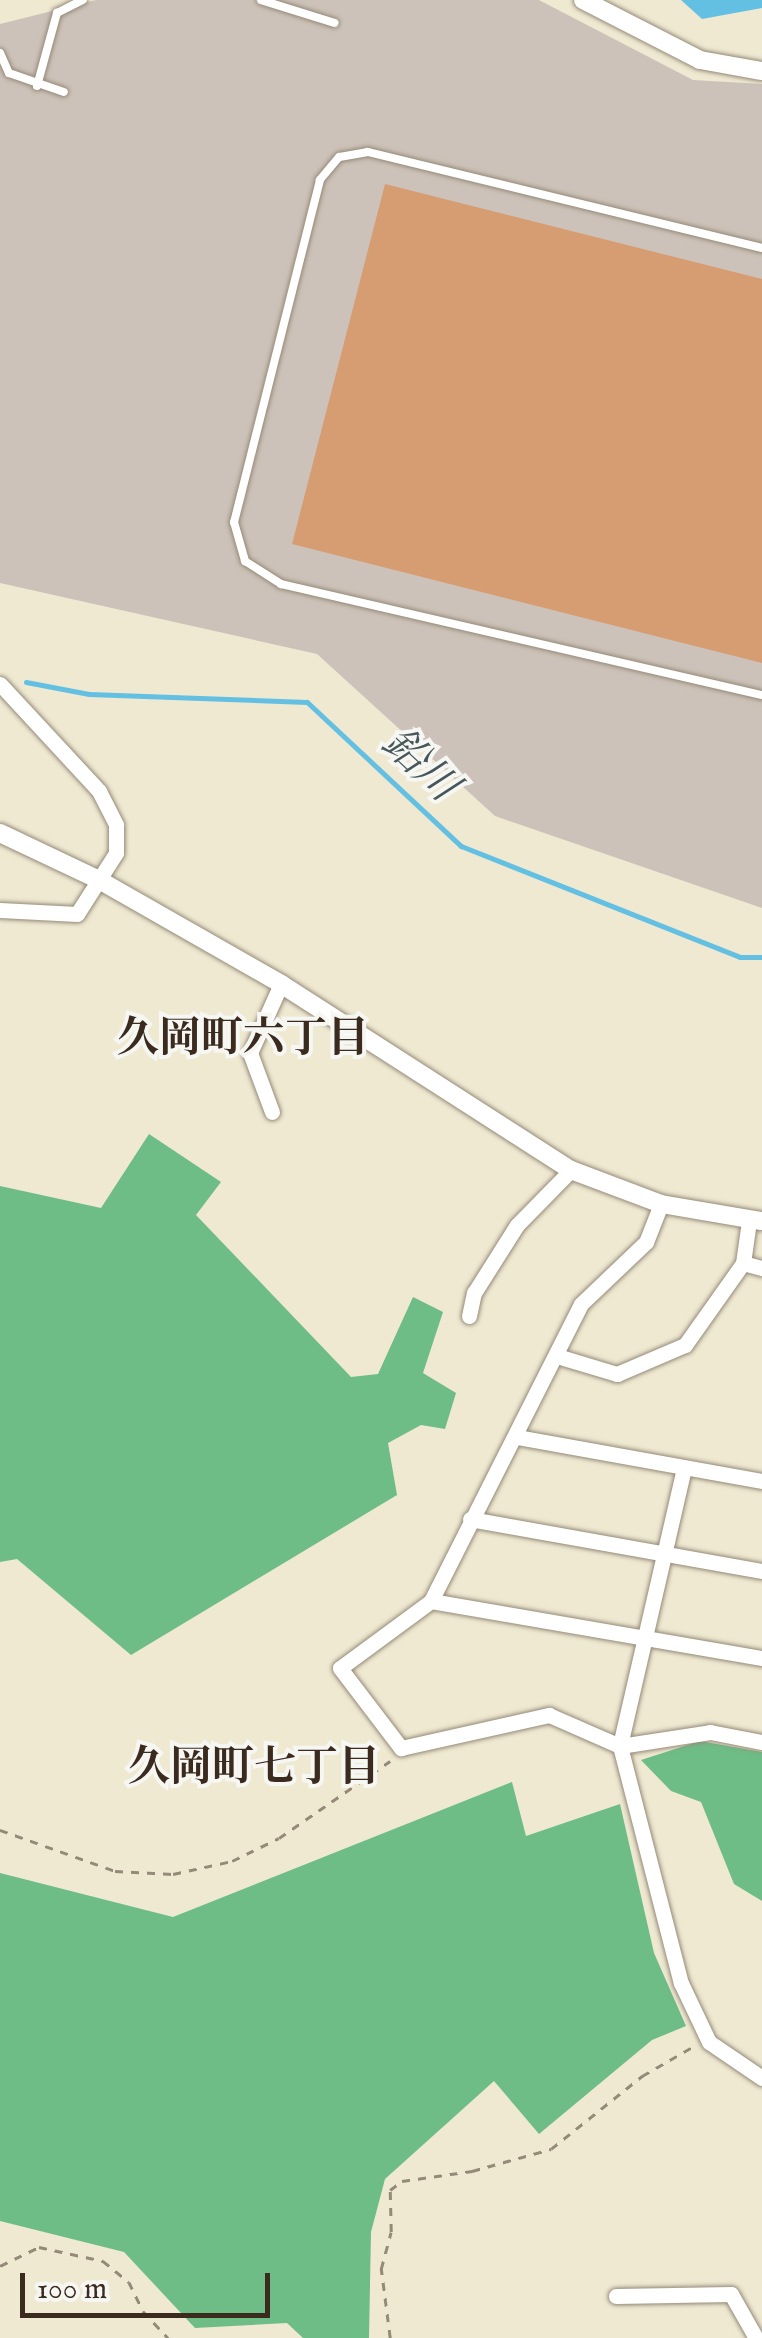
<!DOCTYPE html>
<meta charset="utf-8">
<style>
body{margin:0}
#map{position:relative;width:762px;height:2338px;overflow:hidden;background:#efe9d2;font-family:"IM FELL English","Noto Serif JP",serif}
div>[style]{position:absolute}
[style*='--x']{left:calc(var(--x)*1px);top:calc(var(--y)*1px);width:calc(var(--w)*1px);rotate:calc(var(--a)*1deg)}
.industrial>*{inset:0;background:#cdc2b9}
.forest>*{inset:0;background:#6ebc86}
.water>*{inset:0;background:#64c0e2}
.stream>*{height:5px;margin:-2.5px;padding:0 2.5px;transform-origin:2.5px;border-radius:2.5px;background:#64c0e2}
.building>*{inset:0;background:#d69d73}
.path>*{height:2.5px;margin-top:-1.25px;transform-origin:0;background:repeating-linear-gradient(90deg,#958a78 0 8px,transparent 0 16px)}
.roads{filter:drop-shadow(0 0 2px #958a78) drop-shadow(0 0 2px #958a78)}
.service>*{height:8px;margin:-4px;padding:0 4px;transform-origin:4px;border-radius:4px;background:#fff}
.minor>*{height:15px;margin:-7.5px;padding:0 7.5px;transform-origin:7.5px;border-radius:7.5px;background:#fff}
.tertiary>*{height:18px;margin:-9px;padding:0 9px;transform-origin:9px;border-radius:9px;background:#fff}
span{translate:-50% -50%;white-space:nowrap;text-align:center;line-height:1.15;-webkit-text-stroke:8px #f6f6f2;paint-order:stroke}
.water-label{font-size:42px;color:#475759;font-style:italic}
.neighbourhood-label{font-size:42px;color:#3b2a1e;font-weight:700}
.scale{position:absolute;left:20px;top:2273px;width:250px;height:45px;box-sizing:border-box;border:5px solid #3b2a1e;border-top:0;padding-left:12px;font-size:30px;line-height:35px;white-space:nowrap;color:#3b2a1e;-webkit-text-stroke:8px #f6f6f2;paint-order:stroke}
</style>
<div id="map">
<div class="industrial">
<div style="clip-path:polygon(96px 0,539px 0,693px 80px,762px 84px,762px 908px,495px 816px,317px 654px,0 583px,0 24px)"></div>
</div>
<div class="forest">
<div style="clip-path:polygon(149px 1134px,221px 1182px,196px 1215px,351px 1377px,378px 1374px,413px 1297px,443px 1312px,423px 1373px,456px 1393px,445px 1429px,421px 1425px,388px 1443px,397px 1495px,131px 1655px,17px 1559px,0 1562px,0 1186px,101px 1208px)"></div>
<div style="clip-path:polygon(700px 1741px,762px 1752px,762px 1901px,734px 1884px,701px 1802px,671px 1791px,641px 1760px)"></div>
<div style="clip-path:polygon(512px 1782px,526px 1836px,620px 1804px,654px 1953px,686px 2026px,652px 2040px,539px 2134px,494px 2081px,385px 2179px,371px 2232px,369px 2338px,303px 2338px,287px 2323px,195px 2328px,124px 2252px,0 2221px,0 1873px,173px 1917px)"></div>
</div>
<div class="water">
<div style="clip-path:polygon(681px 0,762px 0,762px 8px,702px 19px)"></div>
</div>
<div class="stream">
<div style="--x:26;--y:682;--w:64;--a:10.8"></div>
<div style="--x:89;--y:694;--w:218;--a:2.1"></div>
<div style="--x:307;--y:702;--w:211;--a:43.1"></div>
<div style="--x:461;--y:846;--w:300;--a:21.7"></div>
<div style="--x:740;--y:957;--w:22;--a:0"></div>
</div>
<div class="building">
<div style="clip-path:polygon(385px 184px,762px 279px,762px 663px,292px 544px)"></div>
</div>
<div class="path">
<div style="--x:0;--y:1830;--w:122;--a:19.6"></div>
<div style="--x:115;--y:1871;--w:58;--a:3"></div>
<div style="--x:173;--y:1874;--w:60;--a:-12.4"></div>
<div style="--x:232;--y:1861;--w:52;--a:-26.1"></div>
<div style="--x:279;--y:1838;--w:135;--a:-34.7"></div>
<div style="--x:0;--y:2266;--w:43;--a:-26"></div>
<div style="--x:39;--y:2247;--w:66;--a:12.3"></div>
<div style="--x:103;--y:2261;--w:33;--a:39"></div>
<div style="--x:129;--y:2282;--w:32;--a:64"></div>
<div style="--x:143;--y:2311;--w:37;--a:47"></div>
<div style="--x:390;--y:2338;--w:70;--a:-97.4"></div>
<div style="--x:381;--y:2269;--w:38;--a:-75"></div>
<div style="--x:391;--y:2232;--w:42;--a:-91.4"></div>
<div style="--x:390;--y:2190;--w:15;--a:-37"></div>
<div style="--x:402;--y:2181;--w:71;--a:-8.1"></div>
<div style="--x:472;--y:2171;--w:82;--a:-15.6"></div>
<div style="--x:551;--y:2149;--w:117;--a:-38.7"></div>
<div style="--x:642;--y:2076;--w:60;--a:-30"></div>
</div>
<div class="roads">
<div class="service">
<div style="--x:261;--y:0;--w:77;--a:17.3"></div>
<div style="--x:0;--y:53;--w:22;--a:66"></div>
<div style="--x:9;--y:73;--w:58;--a:19.1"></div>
<div style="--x:37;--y:86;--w:76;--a:-74.7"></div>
<div style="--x:57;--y:13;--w:29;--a:-27"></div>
<div style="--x:762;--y:248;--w:406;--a:-166.3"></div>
<div style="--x:368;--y:152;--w:29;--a:170"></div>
<div style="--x:339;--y:157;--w:30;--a:130"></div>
<div style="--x:320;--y:180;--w:353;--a:104.1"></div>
<div style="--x:234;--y:522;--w:41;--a:74.2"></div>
<div style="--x:245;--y:561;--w:43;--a:32.6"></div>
<div style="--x:281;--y:584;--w:494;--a:13"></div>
</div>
<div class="minor">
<div style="--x:0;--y:684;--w:146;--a:47.2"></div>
<div style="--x:99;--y:791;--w:38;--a:63"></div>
<div style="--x:116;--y:825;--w:28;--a:90"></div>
<div style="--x:116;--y:853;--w:72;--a:122.6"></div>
<div style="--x:77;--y:914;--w:77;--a:-177"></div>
<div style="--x:272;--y:1112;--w:63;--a:-110.4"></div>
<div style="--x:250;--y:1053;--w:76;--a:-65.8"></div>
<div style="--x:661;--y:1204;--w:41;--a:111.5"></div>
<div style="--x:646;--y:1242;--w:90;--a:136.4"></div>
<div style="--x:581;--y:1304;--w:333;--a:116.8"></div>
<div style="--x:431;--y:1601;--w:113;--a:143.6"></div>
<div style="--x:340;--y:1668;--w:101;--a:52.7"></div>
<div style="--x:401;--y:1748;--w:152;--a:-12.6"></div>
<div style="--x:549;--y:1715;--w:77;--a:23.6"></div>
<div style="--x:620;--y:1746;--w:91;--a:-8.8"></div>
<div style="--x:710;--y:1732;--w:53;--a:10.9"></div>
<div style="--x:749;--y:1221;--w:42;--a:98.1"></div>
<div style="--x:743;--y:1263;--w:20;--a:15"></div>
<div style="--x:469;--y:1316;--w:24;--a:-78"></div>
<div style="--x:474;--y:1293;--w:80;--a:-57.7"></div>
<div style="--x:517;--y:1225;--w:77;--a:-45.5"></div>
<div style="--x:557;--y:1356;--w:63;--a:16.7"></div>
<div style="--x:617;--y:1374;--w:74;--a:-23.1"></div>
<div style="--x:685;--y:1345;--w:100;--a:-54.7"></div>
<div style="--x:517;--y:1437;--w:249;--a:10.2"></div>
<div style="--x:684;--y:1468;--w:285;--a:103"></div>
<div style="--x:620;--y:1746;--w:245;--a:75.6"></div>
<div style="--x:681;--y:1983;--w:65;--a:64.6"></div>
<div style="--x:709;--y:2042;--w:64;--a:34.2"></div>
<div style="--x:470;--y:1519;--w:297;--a:10.1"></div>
<div style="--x:431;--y:1601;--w:336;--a:9.8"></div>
<div style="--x:616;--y:2296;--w:115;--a:-1"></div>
<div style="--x:731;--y:2294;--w:51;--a:60.4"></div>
</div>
<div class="tertiary">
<div style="--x:583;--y:0;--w:131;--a:27.1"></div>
<div style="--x:700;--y:60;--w:63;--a:10.1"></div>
<div style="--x:0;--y:833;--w:110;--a:25.4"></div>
<div style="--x:99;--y:880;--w:210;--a:29.7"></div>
<div style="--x:281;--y:984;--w:345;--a:32.7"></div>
<div style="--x:571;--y:1170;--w:96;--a:20.7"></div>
<div style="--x:661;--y:1204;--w:102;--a:9.6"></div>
</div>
</div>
<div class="water-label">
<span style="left:419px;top:766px;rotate:43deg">鉛川</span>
</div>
<div class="neighbourhood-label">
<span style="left:243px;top:1040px">久岡町六丁目</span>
<span style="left:254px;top:1769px">久岡町七丁目</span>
</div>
<div class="scale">100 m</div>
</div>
